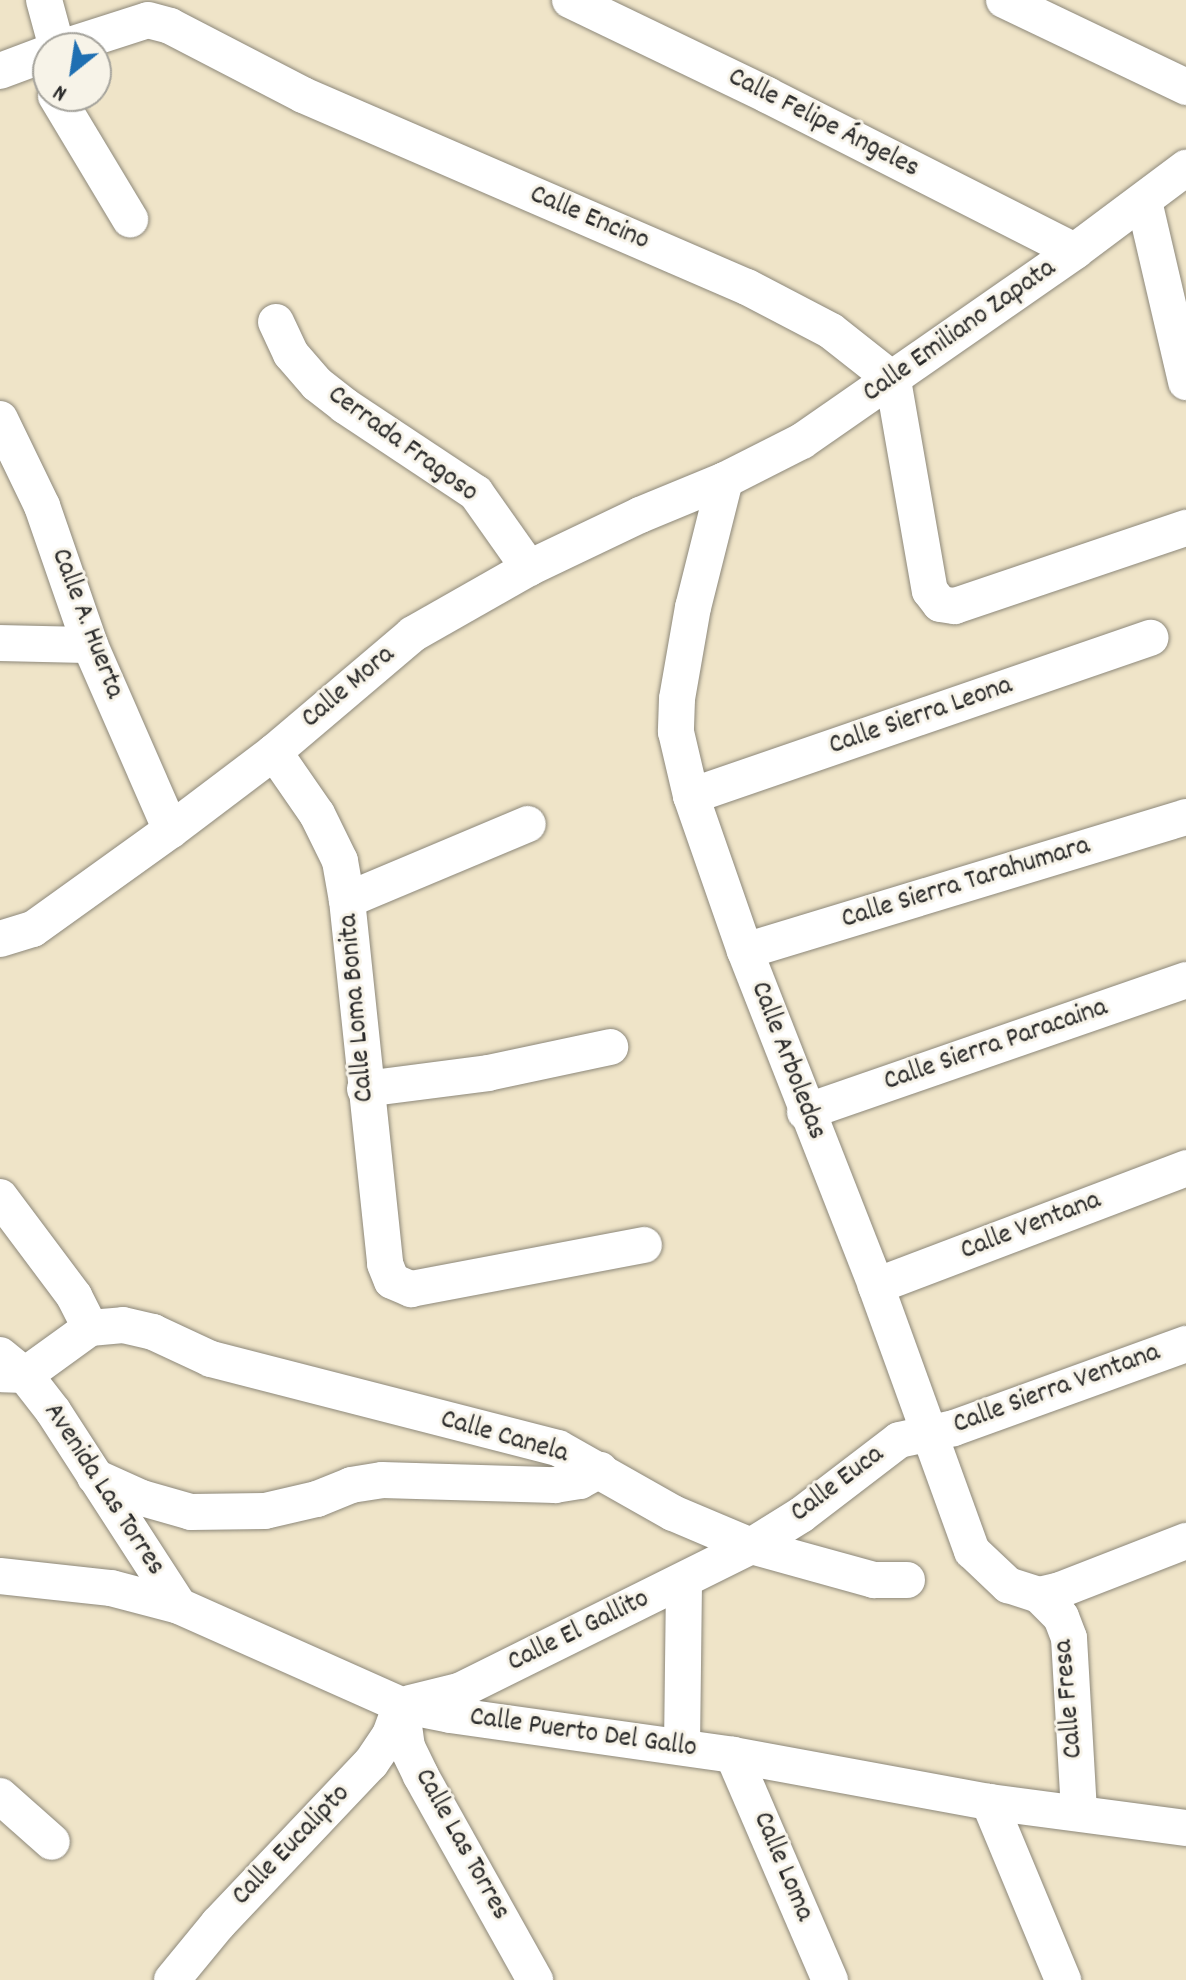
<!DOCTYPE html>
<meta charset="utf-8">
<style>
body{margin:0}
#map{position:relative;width:1186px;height:1980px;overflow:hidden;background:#efe4c8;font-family:Dekko,sans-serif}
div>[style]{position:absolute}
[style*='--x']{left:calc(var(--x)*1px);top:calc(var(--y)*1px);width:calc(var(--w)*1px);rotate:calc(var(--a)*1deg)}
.roads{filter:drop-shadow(0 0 2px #8d887a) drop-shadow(0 0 2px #8d887a)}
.street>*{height:36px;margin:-18px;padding:0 18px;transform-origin:18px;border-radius:18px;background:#fff}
span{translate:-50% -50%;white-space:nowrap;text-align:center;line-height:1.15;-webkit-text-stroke:6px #f7f3e8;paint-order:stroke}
.street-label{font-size:28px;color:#2b2b2b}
.north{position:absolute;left:32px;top:32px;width:80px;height:80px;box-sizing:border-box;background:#f7f3e8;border:2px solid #a5a39c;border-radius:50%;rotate:210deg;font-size:22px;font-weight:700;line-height:32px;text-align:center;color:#2b2b2b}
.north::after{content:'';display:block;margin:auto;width:28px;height:36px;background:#1f6fb2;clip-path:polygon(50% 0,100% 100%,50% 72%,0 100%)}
</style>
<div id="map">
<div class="roads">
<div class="street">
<div style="--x:44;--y:0;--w:50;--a:74.8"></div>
<div style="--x:570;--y:0;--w:219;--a:25.7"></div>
<div style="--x:767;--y:95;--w:345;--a:26.9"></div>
<div style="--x:1004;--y:0;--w:202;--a:25.5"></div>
<div style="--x:61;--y:48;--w:91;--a:-17.8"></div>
<div style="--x:148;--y:20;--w:23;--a:15"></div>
<div style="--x:170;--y:26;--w:150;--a:27.4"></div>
<div style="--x:303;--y:95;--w:484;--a:23.4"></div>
<div style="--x:747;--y:287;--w:95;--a:27.6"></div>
<div style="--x:831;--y:331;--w:79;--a:38.3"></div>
<div style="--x:893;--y:380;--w:214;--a:80.1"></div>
<div style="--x:930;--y:591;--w:16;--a:52"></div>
<div style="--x:940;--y:604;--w:15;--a:8"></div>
<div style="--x:955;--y:606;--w:244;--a:-18.7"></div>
<div style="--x:0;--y:71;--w:51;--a:-20.6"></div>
<div style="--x:56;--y:96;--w:144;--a:59"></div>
<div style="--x:1144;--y:201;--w:186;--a:76.9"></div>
<div style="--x:276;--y:322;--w:35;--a:65"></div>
<div style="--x:291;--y:354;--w:40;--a:49"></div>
<div style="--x:317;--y:384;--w:36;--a:38"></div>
<div style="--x:345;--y:406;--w:157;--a:33.6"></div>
<div style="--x:476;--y:493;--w:92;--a:54.8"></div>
<div style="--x:0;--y:419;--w:97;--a:64.2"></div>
<div style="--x:42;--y:506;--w:147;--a:70.9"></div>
<div style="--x:90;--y:645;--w:202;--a:66.4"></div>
<div style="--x:725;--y:480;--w:131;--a:104.1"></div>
<div style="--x:693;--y:607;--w:93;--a:99.9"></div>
<div style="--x:677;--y:699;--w:33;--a:92"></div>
<div style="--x:676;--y:732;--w:66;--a:76.8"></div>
<div style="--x:691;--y:796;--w:164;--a:70.8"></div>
<div style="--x:745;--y:951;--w:360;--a:68.6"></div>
<div style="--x:876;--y:1286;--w:282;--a:70.1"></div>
<div style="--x:972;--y:1551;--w:50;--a:43.4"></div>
<div style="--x:1008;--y:1585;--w:33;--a:18"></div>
<div style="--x:1039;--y:1595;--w:31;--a:45"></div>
<div style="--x:1061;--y:1617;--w:22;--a:69"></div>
<div style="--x:1069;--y:1638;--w:174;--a:86.7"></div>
<div style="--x:0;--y:643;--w:90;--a:1.3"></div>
<div style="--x:274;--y:752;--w:75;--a:55.3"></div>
<div style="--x:317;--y:814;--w:52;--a:63.9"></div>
<div style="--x:340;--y:861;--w:40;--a:80"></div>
<div style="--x:347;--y:900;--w:366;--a:84"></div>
<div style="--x:385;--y:1264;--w:18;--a:68"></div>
<div style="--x:392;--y:1281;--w:21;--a:23"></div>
<div style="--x:411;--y:1289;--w:237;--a:-10.7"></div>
<div style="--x:691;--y:796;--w:486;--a:-19"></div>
<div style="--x:347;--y:900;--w:196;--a:-22.8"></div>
<div style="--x:0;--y:939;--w:34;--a:-17"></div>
<div style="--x:33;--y:929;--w:170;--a:-35.7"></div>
<div style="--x:171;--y:830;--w:129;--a:-37.1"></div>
<div style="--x:274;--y:752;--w:182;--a:-40.3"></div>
<div style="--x:413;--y:634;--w:133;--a:-29.6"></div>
<div style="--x:529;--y:568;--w:123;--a:-25.5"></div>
<div style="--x:640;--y:515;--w:92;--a:-22.4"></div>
<div style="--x:725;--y:480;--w:86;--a:-26.9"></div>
<div style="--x:802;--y:441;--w:333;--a:-34.8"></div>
<div style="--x:1075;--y:251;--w:139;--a:-36.8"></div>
<div style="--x:745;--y:951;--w:461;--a:-16.9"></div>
<div style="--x:365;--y:1089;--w:124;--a:-7.4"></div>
<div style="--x:488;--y:1073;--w:125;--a:-12"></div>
<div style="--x:805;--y:1112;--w:403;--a:-19.1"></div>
<div style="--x:0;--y:1197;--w:124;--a:53.2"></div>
<div style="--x:74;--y:1296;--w:36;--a:63"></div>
<div style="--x:90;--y:1328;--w:80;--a:144.1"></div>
<div style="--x:25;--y:1375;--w:23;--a:-178"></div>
<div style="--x:876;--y:1286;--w:332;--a:-20.8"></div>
<div style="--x:90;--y:1328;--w:33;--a:-5"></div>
<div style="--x:123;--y:1325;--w:31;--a:13"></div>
<div style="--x:153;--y:1332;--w:64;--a:25"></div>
<div style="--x:211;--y:1359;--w:358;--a:14.4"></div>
<div style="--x:558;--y:1448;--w:132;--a:29.5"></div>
<div style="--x:673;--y:1513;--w:85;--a:22.9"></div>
<div style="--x:751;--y:1546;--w:128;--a:15.5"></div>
<div style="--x:874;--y:1580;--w:33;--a:0"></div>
<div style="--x:0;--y:1355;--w:32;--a:39"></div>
<div style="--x:25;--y:1375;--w:46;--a:52.1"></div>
<div style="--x:53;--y:1411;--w:232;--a:57.1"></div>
<div style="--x:95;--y:1477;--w:51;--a:24.1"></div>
<div style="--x:142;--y:1498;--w:51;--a:15.9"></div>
<div style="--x:191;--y:1512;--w:74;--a:-0.8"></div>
<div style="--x:265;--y:1511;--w:53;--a:-13"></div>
<div style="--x:317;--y:1499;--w:37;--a:-22"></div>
<div style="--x:351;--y:1485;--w:31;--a:-9"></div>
<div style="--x:382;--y:1480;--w:173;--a:1.7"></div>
<div style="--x:555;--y:1485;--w:25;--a:-9"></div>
<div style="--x:580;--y:1481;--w:23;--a:-29"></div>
<div style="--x:0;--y:1576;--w:112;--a:6.2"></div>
<div style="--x:111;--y:1588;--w:70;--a:14.8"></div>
<div style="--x:179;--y:1606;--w:243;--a:24"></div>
<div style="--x:401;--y:1705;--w:50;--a:11.5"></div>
<div style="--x:450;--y:1715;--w:286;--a:8"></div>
<div style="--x:733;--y:1755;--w:260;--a:10.4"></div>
<div style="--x:989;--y:1802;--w:199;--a:7.5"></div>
<div style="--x:1039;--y:1595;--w:22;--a:-13"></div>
<div style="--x:1060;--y:1590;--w:135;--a:-21.3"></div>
<div style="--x:410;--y:1703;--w:50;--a:-13.8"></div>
<div style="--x:459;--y:1691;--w:326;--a:-26.4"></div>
<div style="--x:751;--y:1546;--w:59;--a:-31.8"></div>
<div style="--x:801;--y:1515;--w:123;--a:-37.4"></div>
<div style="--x:899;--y:1440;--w:56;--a:-12.3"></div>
<div style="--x:954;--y:1428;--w:247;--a:-19.9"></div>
<div style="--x:401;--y:1705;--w:42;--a:81.9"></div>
<div style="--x:407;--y:1747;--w:32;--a:64"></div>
<div style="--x:421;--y:1776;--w:234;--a:60.8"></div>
<div style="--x:682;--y:1747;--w:166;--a:-89.3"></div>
<div style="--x:733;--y:1755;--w:245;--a:66.7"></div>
<div style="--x:0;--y:1796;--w:69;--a:41.5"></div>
<div style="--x:989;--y:1802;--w:193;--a:67.4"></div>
<div style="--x:172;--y:1980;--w:72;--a:-50.6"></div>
<div style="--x:218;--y:1924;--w:222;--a:-46.5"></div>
<div style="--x:371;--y:1763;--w:34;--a:-56"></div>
<div style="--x:390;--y:1735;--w:32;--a:-70"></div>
</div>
</div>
<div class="street-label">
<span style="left:823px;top:124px;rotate:27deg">Calle Felipe Ángeles</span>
<span style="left:589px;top:219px;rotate:23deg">Calle Encino</span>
<span style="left:960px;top:332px;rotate:-35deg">Calle Emiliano Zapata</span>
<span style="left:402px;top:445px;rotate:36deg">Cerrada Fragoso</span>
<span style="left:86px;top:624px;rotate:69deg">Calle A. Huerta</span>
<span style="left:349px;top:688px;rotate:-40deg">Calle Mora</span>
<span style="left:921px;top:717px;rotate:-19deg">Calle Sierra Leona</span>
<span style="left:966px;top:884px;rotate:-17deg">Calle Sierra Tarahumara</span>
<span style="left:358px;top:1008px;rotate:-95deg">Calle Loma Bonita</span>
<span style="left:996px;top:1046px;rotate:-19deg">Calle Sierra Paracaina</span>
<span style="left:787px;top:1061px;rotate:69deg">Calle Arboledas</span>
<span style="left:1031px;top:1227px;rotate:-21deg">Calle Ventana</span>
<span style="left:1057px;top:1390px;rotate:-20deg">Calle Sierra Ventana</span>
<span style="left:504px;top:1438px;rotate:16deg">Calle Canela</span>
<span style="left:838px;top:1485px;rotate:-37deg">Calle Euca</span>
<span style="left:103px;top:1490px;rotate:57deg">Avenida Las Torres</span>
<span style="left:579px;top:1632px;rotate:-26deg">Calle El Gallito</span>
<span style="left:1070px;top:1699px;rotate:-95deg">Calle Fresa</span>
<span style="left:583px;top:1734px;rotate:8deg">Calle Puerto Del Gallo</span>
<span style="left:461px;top:1845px;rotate:61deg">Calle Las Torres</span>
<span style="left:292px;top:1846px;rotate:-46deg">Calle Eucalipto</span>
<span style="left:782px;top:1867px;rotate:67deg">Calle Loma</span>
</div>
<div class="north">N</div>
</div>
